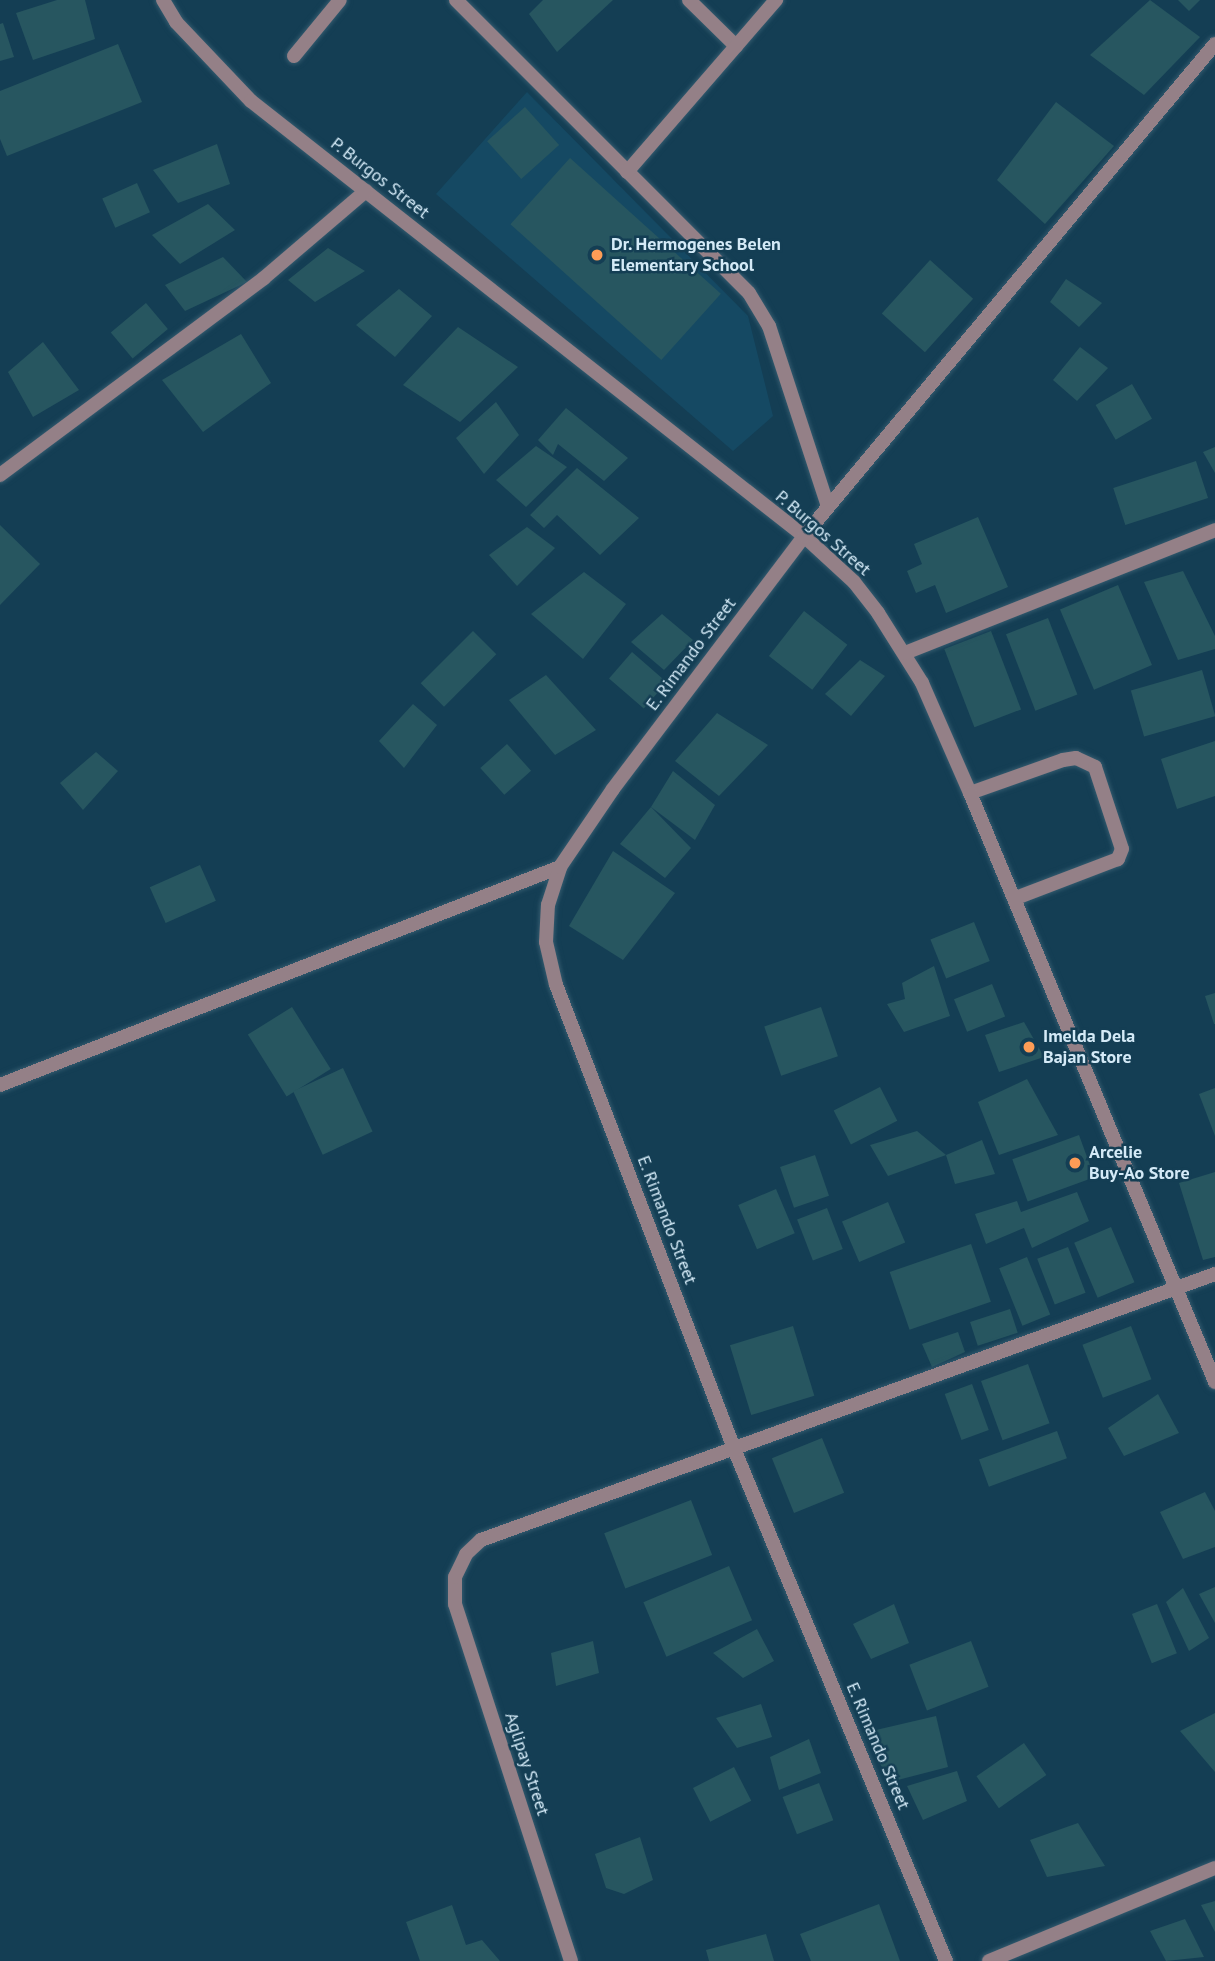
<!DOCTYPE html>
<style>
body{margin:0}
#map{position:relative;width:1215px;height:1961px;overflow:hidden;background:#143e54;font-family:"PT Sans",sans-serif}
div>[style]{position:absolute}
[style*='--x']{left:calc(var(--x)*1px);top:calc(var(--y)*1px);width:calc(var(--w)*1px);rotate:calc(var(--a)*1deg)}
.built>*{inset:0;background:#154963}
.building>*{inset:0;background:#275660;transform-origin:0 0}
.roads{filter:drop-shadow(0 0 2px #335a6e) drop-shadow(0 0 2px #335a6e)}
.lane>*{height:14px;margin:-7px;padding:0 7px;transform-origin:7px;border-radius:7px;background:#948087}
.street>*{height:14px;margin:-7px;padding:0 7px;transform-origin:7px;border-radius:7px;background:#948087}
.dots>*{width:19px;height:19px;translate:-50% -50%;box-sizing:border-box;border:4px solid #143e54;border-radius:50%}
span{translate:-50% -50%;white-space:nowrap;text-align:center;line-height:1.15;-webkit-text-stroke:5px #143e54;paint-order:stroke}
.street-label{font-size:18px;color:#d4eaf7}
.poi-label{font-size:18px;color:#d4eaf7;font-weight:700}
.left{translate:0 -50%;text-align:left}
</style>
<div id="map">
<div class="built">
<div style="clip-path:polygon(527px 92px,748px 316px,773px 416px,733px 451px,436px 194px)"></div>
</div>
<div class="building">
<div style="clip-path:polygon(57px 0,85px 0,95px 39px,33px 60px,16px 13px)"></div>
<div style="clip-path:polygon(543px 0,613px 0,557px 52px,529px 14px)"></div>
<div style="clip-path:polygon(1150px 0,1200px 37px,1144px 95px,1090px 55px)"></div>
<div style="clip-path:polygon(1178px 0,1200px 0,1189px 11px)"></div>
<div style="clip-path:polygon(3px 23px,14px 57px,0 61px,0 24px)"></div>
<div style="clip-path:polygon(118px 44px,142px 102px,7px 156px,0 139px,0 91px)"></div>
<div style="clip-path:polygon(1056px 102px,1114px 146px,1045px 224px,997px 180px)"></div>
<div style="left:525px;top:107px;width:51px;height:51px;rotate:48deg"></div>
<div style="clip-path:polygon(217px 144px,230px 184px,178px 203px,153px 170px)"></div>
<div style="left:570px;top:158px;width:203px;height:89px;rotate:42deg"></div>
<div style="left:137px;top:183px;width:32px;height:38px;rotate:66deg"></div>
<div style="clip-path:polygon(208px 204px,235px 230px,180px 264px,152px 235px)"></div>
<div style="clip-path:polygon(328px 248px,365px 271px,315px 302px,288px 280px)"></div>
<div style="clip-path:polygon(223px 257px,247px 282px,185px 311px,165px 285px)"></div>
<div style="left:930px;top:260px;width:58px;height:72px;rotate:42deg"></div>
<div style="clip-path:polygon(1066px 279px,1102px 303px,1079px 327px,1050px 302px)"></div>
<div style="clip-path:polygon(399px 289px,432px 316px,395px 357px,356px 325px)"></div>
<div style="left:146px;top:303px;width:34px;height:46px;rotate:50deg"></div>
<div style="clip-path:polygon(458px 327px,518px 367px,460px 422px,403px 385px)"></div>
<div style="clip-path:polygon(241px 334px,271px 383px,203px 432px,162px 380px)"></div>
<div style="clip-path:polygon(43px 342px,79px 390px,33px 417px,8px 372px)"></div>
<div style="clip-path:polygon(1080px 347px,1108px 368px,1077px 401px,1053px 380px)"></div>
<div style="left:1132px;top:384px;width:40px;height:42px;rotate:60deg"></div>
<div style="clip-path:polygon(496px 402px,519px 435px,484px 474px,456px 438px)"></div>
<div style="clip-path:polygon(566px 408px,628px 458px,604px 481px,558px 444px,553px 455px,538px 440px)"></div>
<div style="clip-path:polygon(536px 446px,567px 467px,526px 507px,496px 480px)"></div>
<div style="clip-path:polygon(1215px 447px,1215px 473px,1203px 452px)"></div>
<div style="left:1196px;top:461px;width:39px;height:87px;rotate:72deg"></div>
<div style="clip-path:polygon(577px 468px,639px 518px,600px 555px,557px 515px,544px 528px,530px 515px)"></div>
<div style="clip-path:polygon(978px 517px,1008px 587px,946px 613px,935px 585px,916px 593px,907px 571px,922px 564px,914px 544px)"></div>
<div style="clip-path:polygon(0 525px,40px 564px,0 605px)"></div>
<div style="clip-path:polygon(527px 527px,555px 548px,517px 586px,489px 555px)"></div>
<div style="clip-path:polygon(1183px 571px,1215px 636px,1215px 649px,1178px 660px,1144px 582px)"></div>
<div style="clip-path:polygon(584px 572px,626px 604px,583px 659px,531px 614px)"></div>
<div style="left:1118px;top:585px;width:87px;height:63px;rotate:67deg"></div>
<div style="left:804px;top:611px;width:55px;height:57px;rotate:38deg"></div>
<div style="clip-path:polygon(662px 614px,693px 640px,664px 670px,631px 642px)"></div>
<div style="left:1048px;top:618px;width:82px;height:45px;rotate:69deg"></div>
<div style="left:473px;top:631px;width:33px;height:74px;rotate:45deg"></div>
<div style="left:991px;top:631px;width:84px;height:50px;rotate:69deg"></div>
<div style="left:632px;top:652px;width:46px;height:35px;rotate:41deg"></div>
<div style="clip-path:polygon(860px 660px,885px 676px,851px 716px,825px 694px)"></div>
<div style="left:1202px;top:670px;width:48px;height:74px;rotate:74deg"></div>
<div style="clip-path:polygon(546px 675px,596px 730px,555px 755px,509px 700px)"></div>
<div style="clip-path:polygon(413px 704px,437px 725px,404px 768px,379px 741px)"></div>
<div style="clip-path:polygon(717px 713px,768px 745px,719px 796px,675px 761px)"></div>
<div style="clip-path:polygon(1215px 741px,1215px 796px,1177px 809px,1161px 759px)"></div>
<div style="left:507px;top:744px;width:36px;height:36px;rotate:48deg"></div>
<div style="clip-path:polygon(96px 752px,118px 771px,83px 810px,60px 783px)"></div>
<div style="clip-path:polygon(673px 771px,715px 805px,695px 840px,651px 807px)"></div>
<div style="clip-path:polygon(651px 807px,691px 848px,665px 878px,620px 844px)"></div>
<div style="clip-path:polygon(613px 851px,675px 893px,623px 960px,569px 926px)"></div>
<div style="left:200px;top:865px;width:39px;height:55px;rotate:66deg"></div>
<div style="left:974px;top:922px;width:42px;height:47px;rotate:68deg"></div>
<div style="clip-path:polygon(934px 966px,950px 1016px,904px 1032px,887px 1004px,905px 999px,902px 983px)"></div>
<div style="left:992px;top:984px;width:35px;height:41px;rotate:68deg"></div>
<div style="clip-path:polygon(1215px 993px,1215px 1024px,1214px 1024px,1205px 996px)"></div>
<div style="left:292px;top:1007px;width:73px;height:52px;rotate:58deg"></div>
<div style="left:821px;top:1007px;width:52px;height:60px;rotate:71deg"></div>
<div style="clip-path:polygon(1024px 1022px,1044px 1057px,999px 1072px,985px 1035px)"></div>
<div style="left:343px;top:1068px;width:70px;height:55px;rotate:65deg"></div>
<div style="clip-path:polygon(1027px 1079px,1058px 1135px,999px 1155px,978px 1102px)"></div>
<div style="left:880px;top:1087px;width:38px;height:52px;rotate:63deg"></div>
<div style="clip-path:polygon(1215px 1088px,1215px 1136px,1199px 1094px)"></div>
<div style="clip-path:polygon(917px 1131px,946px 1155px,888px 1176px,870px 1145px)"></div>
<div style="left:1079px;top:1135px;width:45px;height:71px;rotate:70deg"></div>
<div style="clip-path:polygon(982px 1140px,995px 1174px,955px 1184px,946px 1155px)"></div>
<div style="left:815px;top:1155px;width:43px;height:37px;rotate:71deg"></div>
<div style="clip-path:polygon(1215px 1172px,1215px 1257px,1203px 1260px,1179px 1183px)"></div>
<div style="left:776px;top:1189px;width:48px;height:41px;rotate:67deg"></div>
<div style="clip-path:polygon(1077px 1192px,1089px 1221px,1032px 1248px,1024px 1228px,986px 1244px,975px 1214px,1017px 1201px,1021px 1212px)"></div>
<div style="left:888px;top:1202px;width:44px;height:50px;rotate:67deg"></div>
<div style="left:827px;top:1208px;width:44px;height:32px;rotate:69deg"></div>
<div style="left:1111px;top:1227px;width:60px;height:40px;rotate:67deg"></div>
<div style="left:971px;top:1244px;width:61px;height:86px;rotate:71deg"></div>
<div style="left:1068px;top:1247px;width:49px;height:33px;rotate:69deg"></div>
<div style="left:1027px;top:1257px;width:62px;height:30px;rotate:68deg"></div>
<div style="left:1010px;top:1309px;width:25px;height:42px;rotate:72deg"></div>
<div style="left:793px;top:1326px;width:73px;height:66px;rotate:73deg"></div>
<div style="left:1131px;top:1326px;width:57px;height:52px;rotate:69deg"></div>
<div style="clip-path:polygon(958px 1332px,965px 1352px,932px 1367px,922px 1344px)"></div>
<div style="left:1028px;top:1364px;width:63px;height:50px;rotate:70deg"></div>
<div style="left:972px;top:1384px;width:49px;height:29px;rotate:70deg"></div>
<div style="clip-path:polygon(1158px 1394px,1179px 1433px,1124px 1456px,1108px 1428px)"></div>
<div style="left:1057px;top:1431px;width:29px;height:83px;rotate:70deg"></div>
<div style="left:822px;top:1438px;width:59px;height:54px;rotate:68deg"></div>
<div style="clip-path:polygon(1205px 1492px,1215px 1511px,1215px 1547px,1183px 1559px,1160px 1512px)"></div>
<div style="left:691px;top:1500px;width:59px;height:93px;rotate:69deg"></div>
<div style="left:729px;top:1566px;width:59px;height:93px;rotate:67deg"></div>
<div style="clip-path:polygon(1215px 1587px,1215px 1623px,1199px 1594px)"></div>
<div style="clip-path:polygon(1183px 1588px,1209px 1638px,1189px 1651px,1166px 1602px)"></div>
<div style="clip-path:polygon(894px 1604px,909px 1643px,871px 1659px,853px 1624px)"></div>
<div style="left:1157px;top:1604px;width:53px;height:27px;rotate:68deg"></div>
<div style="clip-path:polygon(757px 1629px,774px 1661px,743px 1678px,713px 1653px)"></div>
<div style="clip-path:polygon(593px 1641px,599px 1673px,556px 1686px,551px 1653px)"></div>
<div style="left:971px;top:1641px;width:49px;height:66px;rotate:69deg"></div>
<div style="clip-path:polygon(761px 1704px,772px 1737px,737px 1748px,716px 1718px)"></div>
<div style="clip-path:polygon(1215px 1713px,1215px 1772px,1180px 1731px)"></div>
<div style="clip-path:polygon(936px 1716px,948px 1767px,890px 1782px,863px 1733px)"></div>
<div style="clip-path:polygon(809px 1739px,821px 1773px,779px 1790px,770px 1757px)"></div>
<div style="left:1024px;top:1743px;width:39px;height:58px;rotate:55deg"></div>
<div style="left:734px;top:1767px;width:38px;height:46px;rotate:63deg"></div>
<div style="clip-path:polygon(957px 1771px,967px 1801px,923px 1820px,907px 1786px)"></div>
<div style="left:819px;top:1783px;width:40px;height:39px;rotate:69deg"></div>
<div style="clip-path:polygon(1078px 1823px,1105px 1866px,1047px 1877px,1030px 1840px)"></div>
<div style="clip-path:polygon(640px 1837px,653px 1880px,624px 1894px,606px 1888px,595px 1854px)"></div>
<div style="clip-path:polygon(1215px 1901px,1215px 1932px,1201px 1905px)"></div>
<div style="clip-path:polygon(879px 1904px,900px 1961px,811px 1961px,800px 1934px)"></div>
<div style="clip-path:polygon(452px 1905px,466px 1945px,482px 1940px,500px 1961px,420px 1961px,406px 1922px)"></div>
<div style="clip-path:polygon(1185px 1919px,1204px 1957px,1166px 1961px,1150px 1931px)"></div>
<div style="clip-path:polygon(766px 1934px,774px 1961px,709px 1961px,706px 1950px)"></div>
</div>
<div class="roads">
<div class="lane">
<div style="--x:970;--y:793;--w:99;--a:-19.5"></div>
<div style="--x:1063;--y:760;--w:13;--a:-9"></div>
<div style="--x:1076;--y:758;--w:21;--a:25"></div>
<div style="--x:1095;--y:767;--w:86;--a:71.8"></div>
<div style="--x:1122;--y:849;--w:11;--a:112"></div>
<div style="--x:1118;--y:859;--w:109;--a:159.1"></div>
</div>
<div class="street">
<div style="--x:163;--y:0;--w:26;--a:59"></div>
<div style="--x:176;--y:22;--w:109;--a:46.5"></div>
<div style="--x:251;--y:101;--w:704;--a:38.19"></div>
<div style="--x:804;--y:536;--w:68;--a:42.6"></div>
<div style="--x:854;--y:582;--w:39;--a:52"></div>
<div style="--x:878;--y:613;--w:83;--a:57.8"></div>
<div style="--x:922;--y:683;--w:120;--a:66.4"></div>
<div style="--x:970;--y:793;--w:638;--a:67.41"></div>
<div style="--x:456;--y:0;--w:414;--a:45"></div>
<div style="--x:749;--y:293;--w:39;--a:59"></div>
<div style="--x:769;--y:326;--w:189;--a:71.9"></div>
<div style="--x:689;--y:0;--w:66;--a:44.4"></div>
<div style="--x:294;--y:56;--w:72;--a:-50.6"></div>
<div style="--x:627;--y:172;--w:228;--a:-49.1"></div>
<div style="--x:0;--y:475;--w:329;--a:-36.7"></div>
<div style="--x:264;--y:278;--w:134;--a:-40.5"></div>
<div style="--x:905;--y:653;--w:334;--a:-21.6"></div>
<div style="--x:0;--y:1085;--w:601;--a:-21.27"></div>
<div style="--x:571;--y:1961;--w:375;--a:-108"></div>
<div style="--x:455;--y:1604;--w:27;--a:-90"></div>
<div style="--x:455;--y:1577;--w:25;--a:-64"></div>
<div style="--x:466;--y:1554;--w:21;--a:-43"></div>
<div style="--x:481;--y:1540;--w:781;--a:-19.92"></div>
<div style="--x:946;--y:1961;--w:552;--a:-112.48"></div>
<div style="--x:735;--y:1451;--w:499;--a:-111"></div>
<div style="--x:556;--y:985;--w:44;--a:-103.1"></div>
<div style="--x:546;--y:942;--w:37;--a:-87"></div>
<div style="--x:548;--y:905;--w:40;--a:-72"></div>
<div style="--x:560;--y:867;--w:94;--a:-55.8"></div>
<div style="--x:613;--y:789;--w:317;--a:-52.9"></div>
<div style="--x:804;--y:536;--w:641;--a:-50.13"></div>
<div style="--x:989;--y:1961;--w:244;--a:-22.4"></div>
</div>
</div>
<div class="dots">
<div style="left:597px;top:255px;background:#fd9c56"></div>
<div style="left:1029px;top:1047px;background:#fd9c56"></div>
<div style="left:1075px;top:1163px;background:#fd9c56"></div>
</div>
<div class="street-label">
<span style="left:380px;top:178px;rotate:38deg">P. Burgos Street</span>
<span style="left:823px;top:533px;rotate:41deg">P. Burgos Street</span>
<span style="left:691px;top:654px;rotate:-53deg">E. Rimando Street</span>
<span style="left:667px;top:1220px;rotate:69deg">E. Rimando Street</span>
<span style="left:878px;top:1746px;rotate:67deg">E. Rimando Street</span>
<span style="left:527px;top:1764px;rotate:72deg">Aglipay Street</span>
</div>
<div class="poi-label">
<span class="left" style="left:611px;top:255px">Dr. Hermogenes Belen<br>Elementary School</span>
<span class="left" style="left:1043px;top:1047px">Imelda Dela<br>Bajan Store</span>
<span class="left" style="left:1089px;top:1163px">Arcelie<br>Buy-Ao Store</span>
</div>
</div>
